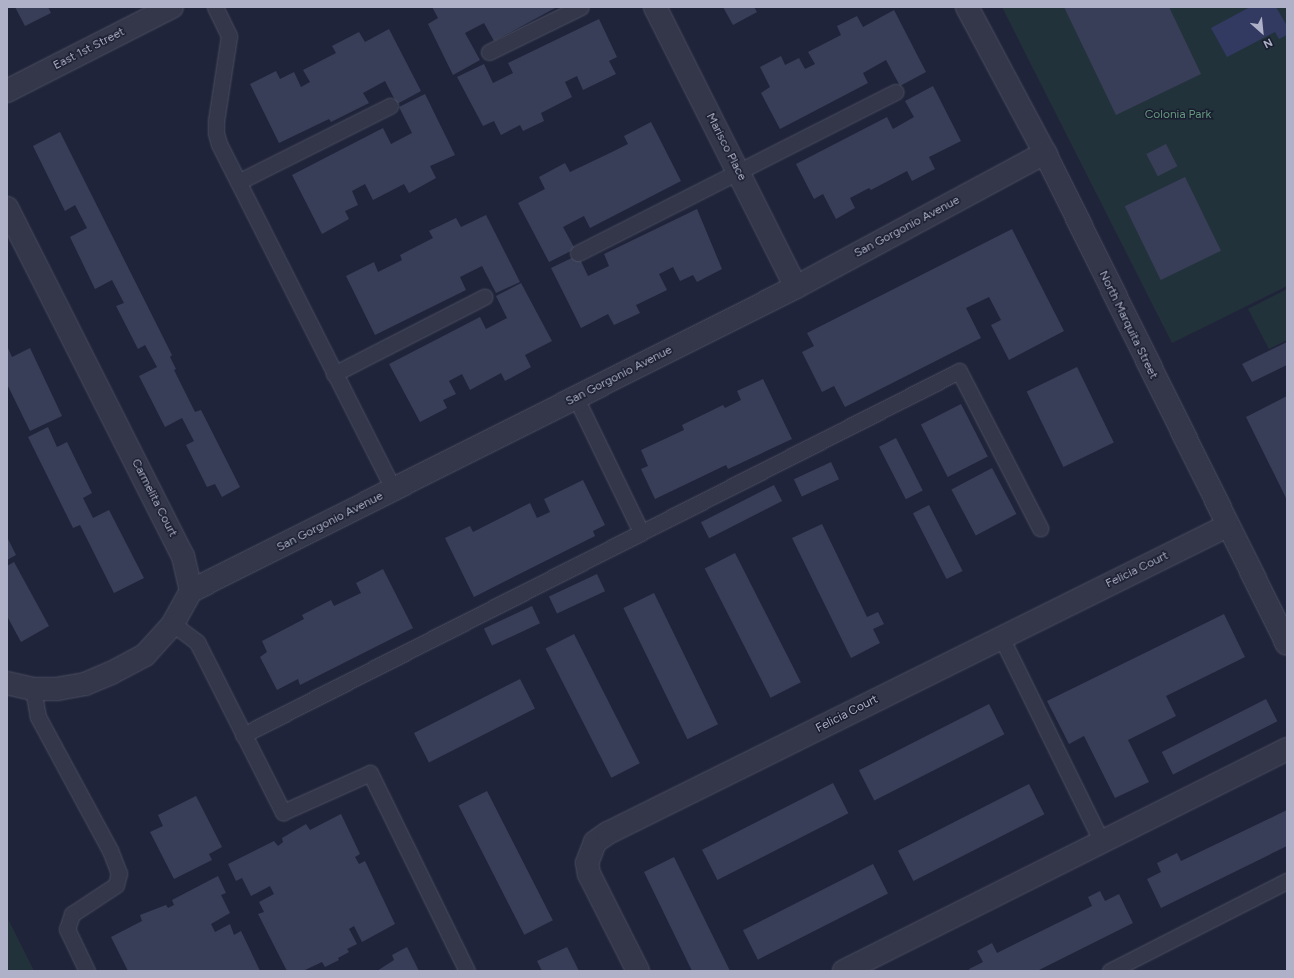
<!DOCTYPE html>
<style>
body{margin:0}
#map{position:relative;width:1294px;height:978px;overflow:hidden;background:#20243a;font-family:Figtree,sans-serif}
div>[style]{position:absolute}
[style*='--x']{left:calc(var(--x)*1px);top:calc(var(--y)*1px);width:calc(var(--w)*1px);rotate:calc(var(--a)*1deg)}
.green>*{inset:0;background:#22323b}
.water>*{inset:0;background:#323a62}
.building>*{inset:0;background:#393e58;transform-origin:0 0}
.roads{filter:drop-shadow(0 0 1px #4b4f62) drop-shadow(0 0 1px #4b4f62)}
.lane>*{height:15px;margin:-7.5px;padding:0 7.5px;transform-origin:7.5px;border-radius:7.5px;background:#34374a}
.street>*{height:22px;margin:-11px;padding:0 11px;transform-origin:11px;border-radius:11px;background:#34374a}
span{translate:-50% -50%;white-space:nowrap;text-align:center;line-height:1.15;-webkit-text-stroke:3px #191d2f;paint-order:stroke}
.street-label{font-size:12px;color:#aeb1c7}
.park-label{font-size:12px;color:#65987e}
.frame{position:absolute;inset:0;border:8px solid #aeb1c7;pointer-events:none}
.north{position:absolute;left:1242px;top:12px;width:40px;height:40px;-webkit-text-stroke:3px #191d2f;paint-order:stroke;rotate:153deg;font-size:11px;font-weight:700;line-height:16px;text-align:center;color:#aeb1c7}
.north::after{content:'';display:block;margin:auto;width:14px;height:18px;background:#aeb1c7;clip-path:polygon(50% 0,100% 100%,50% 72%,0 100%)}
</style>
<div id="map">
<div class="green">
<div style="clip-path:polygon(1002px 7px,1287px 7px,1287px 286px,1172px 343px)"></div>
<div style="clip-path:polygon(1287px 289px,1287px 340px,1269px 349px,1248px 309px)"></div>
<div style="clip-path:polygon(7px 917px,34px 971px,7px 971px)"></div>
</div>
<div class="water">
<div style="clip-path:polygon(1250px 7px,1276px 7px,1287px 26px,1287px 35px,1279px 39px,1275px 32px,1227px 57px,1211px 28px)"></div>
</div>
<div class="building">
<div style="clip-path:polygon(15px 7px,48px 7px,51px 13px,25px 26px)"></div>
<div style="clip-path:polygon(432px 7px,557px 7px,494px 41px,484px 23px,465px 33px,480px 60px,453px 75px,428px 24px,438px 18px)"></div>
<div style="clip-path:polygon(723px 7px,754px 7px,757px 12px,733px 25px)"></div>
<div style="clip-path:polygon(1064px 7px,1169px 7px,1201px 74px,1116px 115px)"></div>
<div style="clip-path:polygon(894px 10px,926px 72px,900px 86px,886px 60px,863px 73px,868px 83px,780px 129px,761px 93px,770px 87px,760px 67px,781px 56px,785px 65px,799px 58px,805px 69px,815px 64px,808px 52px,841px 35px,837px 26px,857px 16px,863px 27px)"></div>
<div style="clip-path:polygon(599px 19px,617px 57px,609px 61px,616px 74px,583px 90px,577px 76px,565px 82px,572px 97px,541px 113px,544px 121px,523px 131px,520px 125px,501px 135px,494px 121px,483px 126px,457px 77px,484px 64px,493px 83px,513px 73px,508px 63px)"></div>
<div style="clip-path:polygon(389px 29px,421px 91px,397px 104px,385px 81px,363px 93px,369px 103px,331px 122px,329px 119px,279px 143px,250px 84px,276px 71px,280px 79px,294px 72px,301px 87px,310px 82px,303px 70px,336px 53px,332px 46px,359px 32px,365px 42px)"></div>
<div style="clip-path:polygon(933px 86px,961px 141px,929px 157px,935px 169px,912px 181px,907px 171px,871px 190px,869px 188px,850px 198px,855px 208px,836px 219px,823px 194px,814px 199px,796px 164px,887px 117px,893px 129px,914px 117px,905px 101px)"></div>
<div style="clip-path:polygon(425px 94px,455px 155px,430px 166px,436px 178px,409px 193px,404px 184px,373px 200px,365px 184px,352px 191px,358px 205px,345px 211px,349px 219px,322px 234px,292px 175px,383px 128px,391px 144px,412px 133px,399px 107px)"></div>
<div style="clip-path:polygon(651px 122px,681px 181px,590px 228px,584px 216px,563px 227px,575px 249px,549px 262px,518px 203px,545px 189px,539px 177px,565px 163px,570px 172px,612px 152px,628px 144px,624px 136px)"></div>
<div style="clip-path:polygon(60px 132px,172px 355px,170px 357px,176px 369px,174px 370px,195px 412px,201px 410px,240px 487px,222px 497px,215px 484px,207px 487px,186px 445px,194px 441px,182px 418px,165px 427px,139px 376px,157px 367px,145px 345px,138px 349px,116px 306px,124px 303px,112px 280px,95px 289px,70px 237px,87px 228px,75px 205px,65px 211px,33px 146px)"></div>
<div style="left:1166px;top:144px;width:25px;height:22px;rotate:63deg"></div>
<div style="left:1185px;top:177px;width:82px;height:67px;rotate:64deg"></div>
<div style="clip-path:polygon(697px 209px,722px 269px,697px 282px,693px 275px,680px 281px,673px 267px,659px 274px,667px 290px,636px 305px,640px 313px,614px 325px,608px 314px,581px 328px,551px 268px,578px 255px,588px 276px,609px 266px,604px 254px)"></div>
<div style="clip-path:polygon(486px 215px,520px 282px,496px 293px,482px 266px,460px 277px,466px 290px,375px 335px,346px 276px,374px 262px,378px 272px,402px 260px,400px 255px,433px 238px,429px 231px,456px 218px,461px 227px)"></div>
<div style="clip-path:polygon(1012px 229px,1064px 331px,1009px 360px,991px 325px,1001px 320px,989px 297px,966px 308px,981px 338px,845px 407px,834px 386px,822px 392px,802px 352px,814px 346px,807px 333px)"></div>
<div style="clip-path:polygon(521px 283px,552px 341px,525px 355px,531px 367px,505px 381px,501px 373px,470px 390px,462px 374px,449px 381px,456px 394px,443px 400px,447px 408px,420px 422px,389px 364px,480px 317px,486px 329px,507px 318px,496px 296px)"></div>
<div style="clip-path:polygon(1287px 342px,1287px 365px,1252px 382px,1242px 364px)"></div>
<div style="clip-path:polygon(7px 346px,12px 357px,30px 348px,62px 416px,30px 431px,7px 384px)"></div>
<div style="left:1077px;top:367px;width:84px;height:56px;rotate:64deg"></div>
<div style="clip-path:polygon(763px 379px,792px 439px,728px 469px,726px 465px,655px 499px,641px 469px,648px 466px,641px 450px,684px 430px,682px 425px,723px 405px,725px 408px,741px 400px,737px 391px)"></div>
<div style="clip-path:polygon(1287px 396px,1287px 500px,1246px 417px)"></div>
<div style="left:961px;top:404px;width:59px;height:45px;rotate:63deg"></div>
<div style="clip-path:polygon(48px 427px,57px 447px,67px 442px,92px 493px,83px 498px,93px 518px,109px 510px,144px 578px,114px 593px,80px 525px,73px 528px,28px 437px)"></div>
<div style="left:896px;top:438px;width:59px;height:19px;rotate:63deg"></div>
<div style="left:831px;top:462px;width:19px;height:41px;rotate:65deg"></div>
<div style="left:992px;top:468px;width:52px;height:46px;rotate:62deg"></div>
<div style="clip-path:polygon(583px 480px,605px 525px,593px 531px,595px 536px,474px 597px,445px 538px,470px 526px,473px 532px,530px 503px,537px 518px,550px 512px,544px 499px)"></div>
<div style="left:774px;top:485px;width:18px;height:82px;rotate:63deg"></div>
<div style="left:929px;top:505px;width:74px;height:18px;rotate:63deg"></div>
<div style="clip-path:polygon(822px 524px,867px 617px,878px 612px,884px 624px,873px 629px,880px 643px,851px 658px,792px 538px)"></div>
<div style="clip-path:polygon(7px 537px,16px 555px,7px 560px)"></div>
<div style="left:735px;top:553px;width:145px;height:34px;rotate:63deg"></div>
<div style="clip-path:polygon(14px 562px,49px 626px,21px 642px,7px 616px,7px 566px)"></div>
<div style="clip-path:polygon(383px 569px,413px 628px,300px 685px,298px 679px,277px 690px,260px 657px,267px 652px,262px 641px,304px 619px,302px 615px,331px 600px,334px 606px,361px 593px,356px 583px)"></div>
<div style="left:597px;top:574px;width:19px;height:53px;rotate:65deg"></div>
<div style="left:654px;top:593px;width:146px;height:34px;rotate:64deg"></div>
<div style="left:532px;top:606px;width:19px;height:53px;rotate:65deg"></div>
<div style="clip-path:polygon(1224px 614px,1245px 657px,1166px 696px,1176px 716px,1128px 740px,1149px 782px,1115px 798px,1084px 736px,1069px 744px,1047px 701px)"></div>
<div style="left:574px;top:634px;width:145px;height:32px;rotate:63deg"></div>
<div style="left:520px;top:679px;width:33px;height:119px;rotate:63deg"></div>
<div style="left:1266px;top:699px;width:25px;height:117px;rotate:63deg"></div>
<div style="left:989px;top:704px;width:34px;height:146px;rotate:63deg"></div>
<div style="left:833px;top:783px;width:34px;height:147px;rotate:63deg"></div>
<div style="left:1029px;top:784px;width:34px;height:147px;rotate:63deg"></div>
<div style="left:487px;top:791px;width:145px;height:32px;rotate:63deg"></div>
<div style="clip-path:polygon(196px 796px,222px 847px,209px 854px,212px 860px,174px 879px,150px 832px,163px 826px,158px 815px)"></div>
<div style="clip-path:polygon(1287px 810px,1287px 846px,1161px 908px,1147px 879px,1161px 872px,1157px 863px,1177px 853px,1181px 861px)"></div>
<div style="clip-path:polygon(341px 814px,360px 854px,355px 857px,359px 864px,365px 861px,395px 924px,362px 942px,354px 926px,349px 929px,357px 944px,347px 949px,349px 952px,338px 958px,339px 960px,325px 967px,322px 962px,303px 971px,287px 971px,258px 914px,264px 912px,259px 902px,274px 894px,270px 886px,251px 896px,242px 878px,236px 881px,228px 864px,274px 841px,278px 846px,283px 842px,282px 838px,306px 824px,310px 830px)"></div>
<div style="clip-path:polygon(674px 857px,730px 971px,692px 971px,644px 872px)"></div>
<div style="left:873px;top:864px;width:33px;height:146px;rotate:63deg"></div>
<div style="clip-path:polygon(218px 876px,226px 893px,221px 895px,230px 913px,211px 924px,215px 932px,230px 924px,234px 935px,241px 931px,260px 971px,128px 971px,111px 937px,142px 921px,140px 915px,166px 905px,168px 908px,174px 905px,172px 900px)"></div>
<div style="clip-path:polygon(1100px 891px,1105px 901px,1119px 894px,1133px 923px,1037px 971px,970px 971px,969px 969px,983px 962px,977px 951px,992px 943px,997px 953px,1092px 906px,1088px 897px)"></div>
<div style="clip-path:polygon(407px 947px,419px 971px,377px 971px,394px 960px,392px 955px)"></div>
<div style="clip-path:polygon(567px 947px,579px 971px,542px 971px,537px 961px)"></div>
</div>
<div class="roads">
<div class="lane">
<div style="--x:215;--y:7;--w:32;--a:64"></div>
<div style="--x:229;--y:36;--w:86;--a:98.7"></div>
<div style="--x:216;--y:121;--w:12;--a:90"></div>
<div style="--x:216;--y:133;--w:11;--a:75"></div>
<div style="--x:219;--y:144;--w:388;--a:63.2"></div>
<div style="--x:489;--y:52;--w:102;--a:-26.1"></div>
<div style="--x:238;--y:182;--w:170;--a:-26.6"></div>
<div style="--x:578;--y:253;--w:356;--a:-26.9"></div>
<div style="--x:334;--y:374;--w:169;--a:-27.2"></div>
<div style="--x:576;--y:398;--w:149;--a:64.1"></div>
<div style="--x:173;--y:624;--w:30;--a:37"></div>
<div style="--x:197;--y:642;--w:191;--a:63.2"></div>
<div style="--x:283;--y:812;--w:95;--a:-24.1"></div>
<div style="--x:370;--y:773;--w:220;--a:63.9"></div>
<div style="--x:1001;--y:637;--w:229;--a:63.8"></div>
<div style="--x:33;--y:689;--w:28;--a:80"></div>
<div style="--x:38;--y:717;--w:151;--a:61.6"></div>
<div style="--x:110;--y:850;--w:25;--a:69"></div>
<div style="--x:119;--y:873;--w:12;--a:104"></div>
<div style="--x:116;--y:885;--w:53;--a:146.6"></div>
<div style="--x:72;--y:914;--w:16;--a:108"></div>
<div style="--x:67;--y:929;--w:47;--a:64.5"></div>
<div style="--x:243;--y:735;--w:803;--a:-26.95"></div>
<div style="--x:959;--y:371;--w:177;--a:62.7"></div>
<div style="--x:1110;--y:971;--w:199;--a:-27"></div>
</div>
<div class="street">
<div style="--x:655;--y:7;--w:313;--a:63.3"></div>
<div style="--x:967;--y:7;--w:166;--a:61.9"></div>
<div style="--x:1045;--y:153;--w:547;--a:63.76"></div>
<div style="--x:7;--y:91;--w:185;--a:-27"></div>
<div style="--x:7;--y:208;--w:390;--a:63.2"></div>
<div style="--x:183;--y:556;--w:36;--a:77"></div>
<div style="--x:191;--y:591;--w:38;--a:119"></div>
<div style="--x:173;--y:624;--w:42;--a:132.1"></div>
<div style="--x:145;--y:655;--w:38;--a:152"></div>
<div style="--x:111;--y:673;--w:28;--a:157"></div>
<div style="--x:85;--y:684;--w:28;--a:170"></div>
<div style="--x:57;--y:689;--w:24;--a:180"></div>
<div style="--x:33;--y:689;--w:27;--a:-167"></div>
<div style="--x:191;--y:591;--w:677;--a:-26.68"></div>
<div style="--x:796;--y:287;--w:283;--a:-28.3"></div>
<div style="--x:638;--y:971;--w:109;--a:-116.8"></div>
<div style="--x:589;--y:874;--w:11;--a:-100"></div>
<div style="--x:587;--y:863;--w:22;--a:-69"></div>
<div style="--x:595;--y:842;--w:16;--a:-35"></div>
<div style="--x:608;--y:833;--w:691;--a:-26.38"></div>
<div style="--x:844;--y:971;--w:496;--a:-26.6"></div>
</div>
</div>
<div class="street-label">
<span style="left:89px;top:49px;rotate:-27deg">East 1st Street</span>
<span style="left:726px;top:147px;rotate:63deg">Marisco Place</span>
<span style="left:907px;top:227px;rotate:-28deg">San Gorgonio Avenue</span>
<span style="left:1128px;top:325px;rotate:64deg">North Marquita Street</span>
<span style="left:619px;top:376px;rotate:-27deg">San Gorgonio Avenue</span>
<span style="left:154px;top:498px;rotate:63deg">Carmelita Court</span>
<span style="left:330px;top:522px;rotate:-27deg">San Gorgonio Avenue</span>
<span style="left:1137px;top:570px;rotate:-26deg">Felicia Court</span>
<span style="left:847px;top:714px;rotate:-27deg">Felicia Court</span>
</div>
<div class="park-label">
<span style="left:1178px;top:115px">Colonia Park</span>
</div>
<div class="frame"></div>
<div class="north">N</div>
</div>
